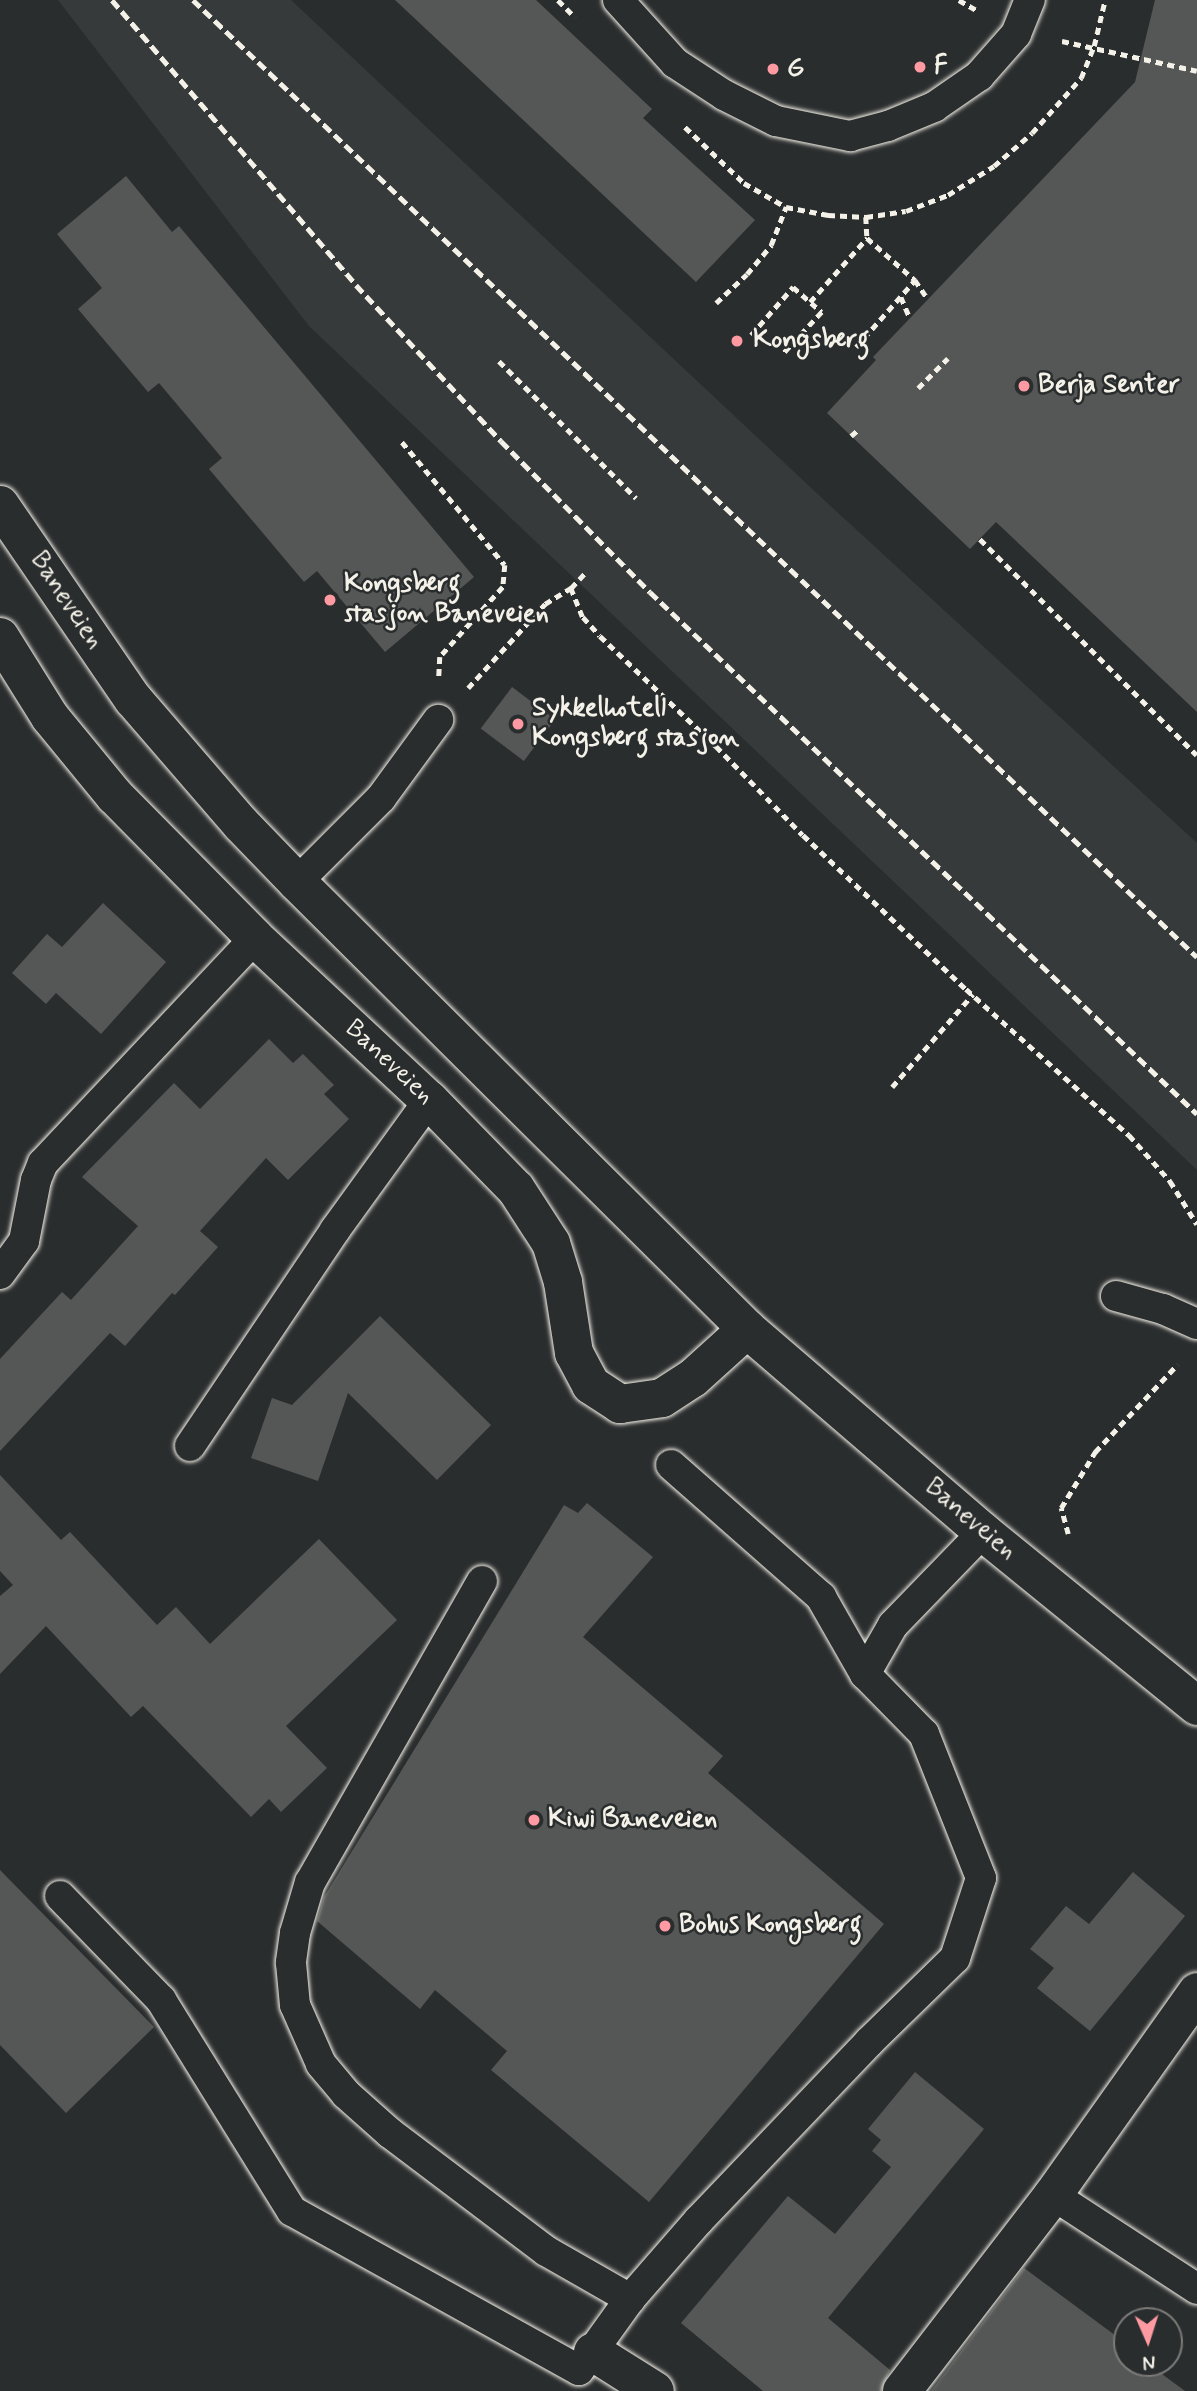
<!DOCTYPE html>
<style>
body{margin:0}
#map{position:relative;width:1197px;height:2391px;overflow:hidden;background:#2a2d2e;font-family:Mynerve,sans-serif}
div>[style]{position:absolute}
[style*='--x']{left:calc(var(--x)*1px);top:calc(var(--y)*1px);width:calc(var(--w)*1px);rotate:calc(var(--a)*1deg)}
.built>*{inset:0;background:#373a3a}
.building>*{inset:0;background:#555756;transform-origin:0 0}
.path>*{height:4.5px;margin-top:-2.25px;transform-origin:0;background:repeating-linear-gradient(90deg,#f4f1e8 0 7px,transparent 0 12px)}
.roads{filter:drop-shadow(0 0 2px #f4f1e8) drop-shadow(0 0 2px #f4f1e8)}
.lane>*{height:30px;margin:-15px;padding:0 15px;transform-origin:15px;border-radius:15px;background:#2a2d2e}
.street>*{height:38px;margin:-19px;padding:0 19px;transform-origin:19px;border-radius:19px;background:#2a2d2e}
.secondary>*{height:38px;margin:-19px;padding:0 19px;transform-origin:19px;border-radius:19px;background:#2a2d2e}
.rail>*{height:5px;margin-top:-2.5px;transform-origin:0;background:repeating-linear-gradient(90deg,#f4f1e8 0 10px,transparent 0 15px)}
.dots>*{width:19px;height:19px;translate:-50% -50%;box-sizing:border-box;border:4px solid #2a2d2e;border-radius:50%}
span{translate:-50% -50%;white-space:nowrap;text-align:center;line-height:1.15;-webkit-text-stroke:5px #2a2d2e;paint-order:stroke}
.poi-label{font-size:26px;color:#f4f1e8;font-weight:700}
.left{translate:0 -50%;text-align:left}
.street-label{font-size:26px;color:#f4f1e8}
.north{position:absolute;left:1113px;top:2307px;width:70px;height:70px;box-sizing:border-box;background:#2a2d2e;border:2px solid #7b7b78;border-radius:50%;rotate:177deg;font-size:19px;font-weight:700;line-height:28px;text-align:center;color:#f4f1e8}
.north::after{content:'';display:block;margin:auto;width:24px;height:32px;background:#ff9aa2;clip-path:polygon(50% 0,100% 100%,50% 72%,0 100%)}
</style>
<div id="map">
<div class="built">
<div style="clip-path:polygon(58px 0,291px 0,823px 499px,1197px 843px,1197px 1170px,309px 326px)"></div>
</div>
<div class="building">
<div style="clip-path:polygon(395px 0,536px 0,652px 109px,643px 118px,755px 220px,696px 282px)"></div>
<div style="clip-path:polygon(1155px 0,1197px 0,1197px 712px,996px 522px,970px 549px,827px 413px,876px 360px,873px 357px,1135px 82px)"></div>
<div style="clip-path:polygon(126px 176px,172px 232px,179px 226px,474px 577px,385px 652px,317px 571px,304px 582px,209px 469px,222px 458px,159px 383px,148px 392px,78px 309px,102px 288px,57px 234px)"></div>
<div style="left:512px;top:687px;width:54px;height:52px;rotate:37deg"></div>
<div style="clip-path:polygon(103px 903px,166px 962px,101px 1034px,56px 993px,46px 1004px,12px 973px,47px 934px,62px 947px)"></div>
<div style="clip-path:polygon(269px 1039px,293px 1063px,303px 1054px,334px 1085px,324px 1094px,349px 1119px,288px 1180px,266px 1158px,200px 1231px,218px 1247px,175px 1295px,172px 1293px,125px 1346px,110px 1333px,0 1451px,0 1359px,62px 1292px,71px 1300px,138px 1226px,82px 1177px,174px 1083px,200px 1109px)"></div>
<div style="clip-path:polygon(380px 1316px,491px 1425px,437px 1480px,348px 1393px,318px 1481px,251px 1458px,272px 1398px,292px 1405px)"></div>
<div style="clip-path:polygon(0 1475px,61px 1540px,70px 1532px,157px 1625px,176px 1607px,210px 1644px,319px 1539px,397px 1620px,286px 1726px,327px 1768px,281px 1812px,269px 1799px,251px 1817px,143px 1706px,131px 1717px,46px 1626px,0 1674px,0 1596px,13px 1585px,0 1571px)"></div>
<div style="clip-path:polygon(587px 1503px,653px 1557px,583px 1637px,723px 1756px,708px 1773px,884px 1924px,649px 2202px,491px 2070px,507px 2051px,435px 1990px,420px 2009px,317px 1921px,324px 1897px,564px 1505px,578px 1513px)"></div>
<div style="clip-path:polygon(0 1870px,154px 2027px,66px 2113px,0 2045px)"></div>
<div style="clip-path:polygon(1133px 1872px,1185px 1916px,1090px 2031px,1037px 1988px,1054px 1968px,1030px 1949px,1066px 1906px,1089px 1924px)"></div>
<div style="clip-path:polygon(915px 2072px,984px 2129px,828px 2318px,890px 2370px,881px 2391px,763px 2391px,681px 2323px,788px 2196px,835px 2234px,891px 2167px,872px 2151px,881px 2140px,868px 2129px)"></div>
<div style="clip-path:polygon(1024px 2268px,1127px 2344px,1127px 2363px,1147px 2363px,1185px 2391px,931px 2391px)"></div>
</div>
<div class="path">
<div style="--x:558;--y:0;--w:24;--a:45"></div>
<div style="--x:959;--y:0;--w:20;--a:30"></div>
<div style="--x:1062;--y:41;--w:138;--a:12.5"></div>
<div style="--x:685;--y:127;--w:81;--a:43.5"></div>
<div style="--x:744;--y:183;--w:48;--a:29.7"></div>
<div style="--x:786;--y:207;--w:43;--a:10.8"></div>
<div style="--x:828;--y:215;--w:38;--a:3"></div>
<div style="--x:866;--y:217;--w:40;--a:-8.5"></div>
<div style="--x:906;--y:211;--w:45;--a:-20.9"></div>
<div style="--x:948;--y:195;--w:54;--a:-32.2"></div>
<div style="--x:994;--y:166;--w:50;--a:-41"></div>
<div style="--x:1032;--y:133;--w:74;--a:-48.3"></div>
<div style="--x:1081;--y:78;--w:35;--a:-68"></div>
<div style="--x:1094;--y:46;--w:47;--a:-76.6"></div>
<div style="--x:866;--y:217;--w:21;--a:87"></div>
<div style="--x:867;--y:238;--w:64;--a:41.2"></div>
<div style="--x:915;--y:280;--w:23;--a:56"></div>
<div style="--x:901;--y:297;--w:23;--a:67"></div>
<div style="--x:810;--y:302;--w:86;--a:-48.3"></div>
<div style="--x:716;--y:303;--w:42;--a:-43.1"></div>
<div style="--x:747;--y:274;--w:38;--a:-50"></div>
<div style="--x:771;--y:245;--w:41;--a:-68.5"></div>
<div style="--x:751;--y:335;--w:64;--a:-48.8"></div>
<div style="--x:793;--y:287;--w:38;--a:41"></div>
<div style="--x:822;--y:312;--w:56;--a:132.8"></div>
<div style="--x:856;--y:347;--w:89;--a:-48.6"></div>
<div style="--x:499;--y:361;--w:194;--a:45"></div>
<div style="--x:918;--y:388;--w:42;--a:-45"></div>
<div style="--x:851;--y:436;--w:11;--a:-41"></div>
<div style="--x:402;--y:442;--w:160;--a:50.1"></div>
<div style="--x:505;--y:565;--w:22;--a:95"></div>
<div style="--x:503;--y:587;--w:94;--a:132"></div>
<div style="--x:440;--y:657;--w:20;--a:93"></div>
<div style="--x:980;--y:539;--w:306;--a:44.9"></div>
<div style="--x:571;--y:588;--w:31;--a:68"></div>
<div style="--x:583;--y:617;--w:25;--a:48"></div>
<div style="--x:600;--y:636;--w:160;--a:43.5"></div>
<div style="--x:716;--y:746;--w:124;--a:45.7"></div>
<div style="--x:803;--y:835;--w:224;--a:43.4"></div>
<div style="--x:966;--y:989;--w:219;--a:41.9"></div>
<div style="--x:1129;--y:1135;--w:62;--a:48.3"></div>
<div style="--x:1170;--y:1181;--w:51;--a:57.9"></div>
<div style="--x:468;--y:688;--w:114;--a:-47.5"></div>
<div style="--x:545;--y:604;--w:31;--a:-32"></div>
<div style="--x:571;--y:588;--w:23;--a:-47"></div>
<div style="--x:892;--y:1087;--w:123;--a:-48.9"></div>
<div style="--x:1068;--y:1534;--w:27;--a:-105"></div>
<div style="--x:1061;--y:1508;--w:66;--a:-58.7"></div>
<div style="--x:1095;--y:1452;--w:120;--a:-46.7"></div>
</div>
<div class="roads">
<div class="lane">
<div style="--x:618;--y:0;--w:85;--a:47.9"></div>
<div style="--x:675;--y:63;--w:59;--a:33.1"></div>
<div style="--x:724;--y:95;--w:58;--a:26.6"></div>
<div style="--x:776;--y:121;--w:76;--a:11.5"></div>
<div style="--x:850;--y:136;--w:39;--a:-15"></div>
<div style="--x:888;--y:126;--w:50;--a:-22.4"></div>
<div style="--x:934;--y:107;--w:55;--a:-34.6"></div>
<div style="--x:979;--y:76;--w:56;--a:-48.6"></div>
<div style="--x:1016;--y:34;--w:37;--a:-68"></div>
<div style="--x:297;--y:882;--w:119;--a:-45"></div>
<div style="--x:381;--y:798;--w:97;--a:-53.8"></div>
<div style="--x:0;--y:1274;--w:41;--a:-54"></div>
<div style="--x:24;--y:1241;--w:62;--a:-78.9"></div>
<div style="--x:36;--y:1180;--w:18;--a:-68"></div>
<div style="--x:43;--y:1163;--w:309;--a:-46.7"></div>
<div style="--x:1116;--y:1296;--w:49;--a:15.5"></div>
<div style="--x:1163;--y:1309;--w:37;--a:24"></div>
<div style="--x:190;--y:1446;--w:260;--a:-56.1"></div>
<div style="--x:335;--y:1230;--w:160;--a:-54.1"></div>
<div style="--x:671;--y:1465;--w:200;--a:41.3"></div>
<div style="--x:821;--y:1597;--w:89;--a:60.3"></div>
<div style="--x:482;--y:1581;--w:347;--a:119.7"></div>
<div style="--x:310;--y:1882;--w:53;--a:106.4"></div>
<div style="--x:295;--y:1933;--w:30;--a:98"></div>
<div style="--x:291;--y:1963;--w:42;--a:84.6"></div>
<div style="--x:295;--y:2005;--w:64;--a:66.2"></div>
<div style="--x:321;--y:2064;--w:39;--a:50"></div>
<div style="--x:346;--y:2094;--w:59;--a:41.6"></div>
<div style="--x:390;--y:2133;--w:196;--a:37.1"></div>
<div style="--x:546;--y:2251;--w:97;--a:29.7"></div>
<div style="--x:60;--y:1896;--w:145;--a:45.8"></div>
<div style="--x:161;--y:2000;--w:248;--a:58.2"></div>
<div style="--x:292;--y:2211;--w:328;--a:29"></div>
<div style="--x:579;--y:2370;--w:87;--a:-54.3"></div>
<div style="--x:630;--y:2299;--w:105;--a:-48.9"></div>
<div style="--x:699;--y:2220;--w:246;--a:-46.3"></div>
<div style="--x:869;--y:2042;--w:120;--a:-44.3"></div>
<div style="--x:955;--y:1958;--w:84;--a:-72"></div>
<div style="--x:981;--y:1878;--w:155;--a:-111.6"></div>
<div style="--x:924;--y:1734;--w:84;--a:-134.5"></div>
<div style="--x:865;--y:1674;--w:56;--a:-60.3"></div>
<div style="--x:893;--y:1625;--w:129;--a:-45.9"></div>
<div style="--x:1053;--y:2195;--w:172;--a:33.1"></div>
</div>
<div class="street">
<div style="--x:0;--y:637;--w:94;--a:58"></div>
<div style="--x:50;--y:717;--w:102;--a:50.6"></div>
<div style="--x:115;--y:796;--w:199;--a:45.4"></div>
<div style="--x:255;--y:938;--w:238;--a:43"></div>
<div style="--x:429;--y:1100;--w:124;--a:45.7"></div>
<div style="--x:516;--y:1189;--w:64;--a:57.1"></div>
<div style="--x:551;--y:1243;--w:41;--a:72.9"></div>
<div style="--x:563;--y:1282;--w:72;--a:81.2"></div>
<div style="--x:574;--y:1353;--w:36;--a:62"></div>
<div style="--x:591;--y:1385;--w:35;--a:33"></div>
<div style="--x:620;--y:1404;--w:42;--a:-8.1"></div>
<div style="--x:662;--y:1398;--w:37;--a:-33"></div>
<div style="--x:693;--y:1378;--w:73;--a:-42.2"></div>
<div style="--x:593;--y:2352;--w:73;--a:32.2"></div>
<div style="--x:902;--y:2391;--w:247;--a:-52.4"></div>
<div style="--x:1053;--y:2195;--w:249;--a:-54.6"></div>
</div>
<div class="secondary">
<div style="--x:0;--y:505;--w:235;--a:55.6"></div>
<div style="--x:133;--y:699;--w:165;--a:49.2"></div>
<div style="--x:241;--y:824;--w:81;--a:46"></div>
<div style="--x:297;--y:882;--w:634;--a:44.81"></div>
<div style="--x:747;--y:1329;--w:311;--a:40.7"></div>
<div style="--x:983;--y:1532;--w:276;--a:39.1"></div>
</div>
</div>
<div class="rail">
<div style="--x:112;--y:0;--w:375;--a:49.4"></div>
<div style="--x:356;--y:285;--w:213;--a:47.1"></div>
<div style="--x:501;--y:441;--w:212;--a:45.4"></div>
<div style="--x:650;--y:592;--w:756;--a:43.66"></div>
<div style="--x:193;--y:0;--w:1387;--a:43.63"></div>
</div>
<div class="dots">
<div style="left:920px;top:67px;background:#ff9aa2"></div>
<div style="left:773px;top:69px;background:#ff9aa2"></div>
<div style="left:737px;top:341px;background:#ff9aa2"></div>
<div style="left:1024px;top:386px;background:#ff9aa2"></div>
<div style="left:330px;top:600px;background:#ff9aa2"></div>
<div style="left:518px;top:724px;background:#ff9aa2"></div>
<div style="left:534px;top:1820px;background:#ff9aa2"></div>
<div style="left:665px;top:1926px;background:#ff9aa2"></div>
</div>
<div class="poi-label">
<span class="left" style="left:934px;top:67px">F</span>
<span class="left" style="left:787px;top:69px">G</span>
<span class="left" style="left:753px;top:341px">Kongsberg</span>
<span class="left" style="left:1038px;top:386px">Berja Senter</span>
<span class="left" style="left:344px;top:600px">Kongsberg<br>stasjon Baneveien</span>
<span class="left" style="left:532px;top:724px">Sykkelhotell<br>Kongsberg stasjon</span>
<span class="left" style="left:548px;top:1820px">Kiwi Baneveien</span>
<span class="left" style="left:679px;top:1926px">Bohus Kongsberg</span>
</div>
<div class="street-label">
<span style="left:66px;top:601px;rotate:56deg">Baneveien</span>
<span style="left:389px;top:1063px;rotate:43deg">Baneveien</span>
<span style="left:970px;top:1520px;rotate:40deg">Baneveien</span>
</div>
<div class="north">N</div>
</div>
